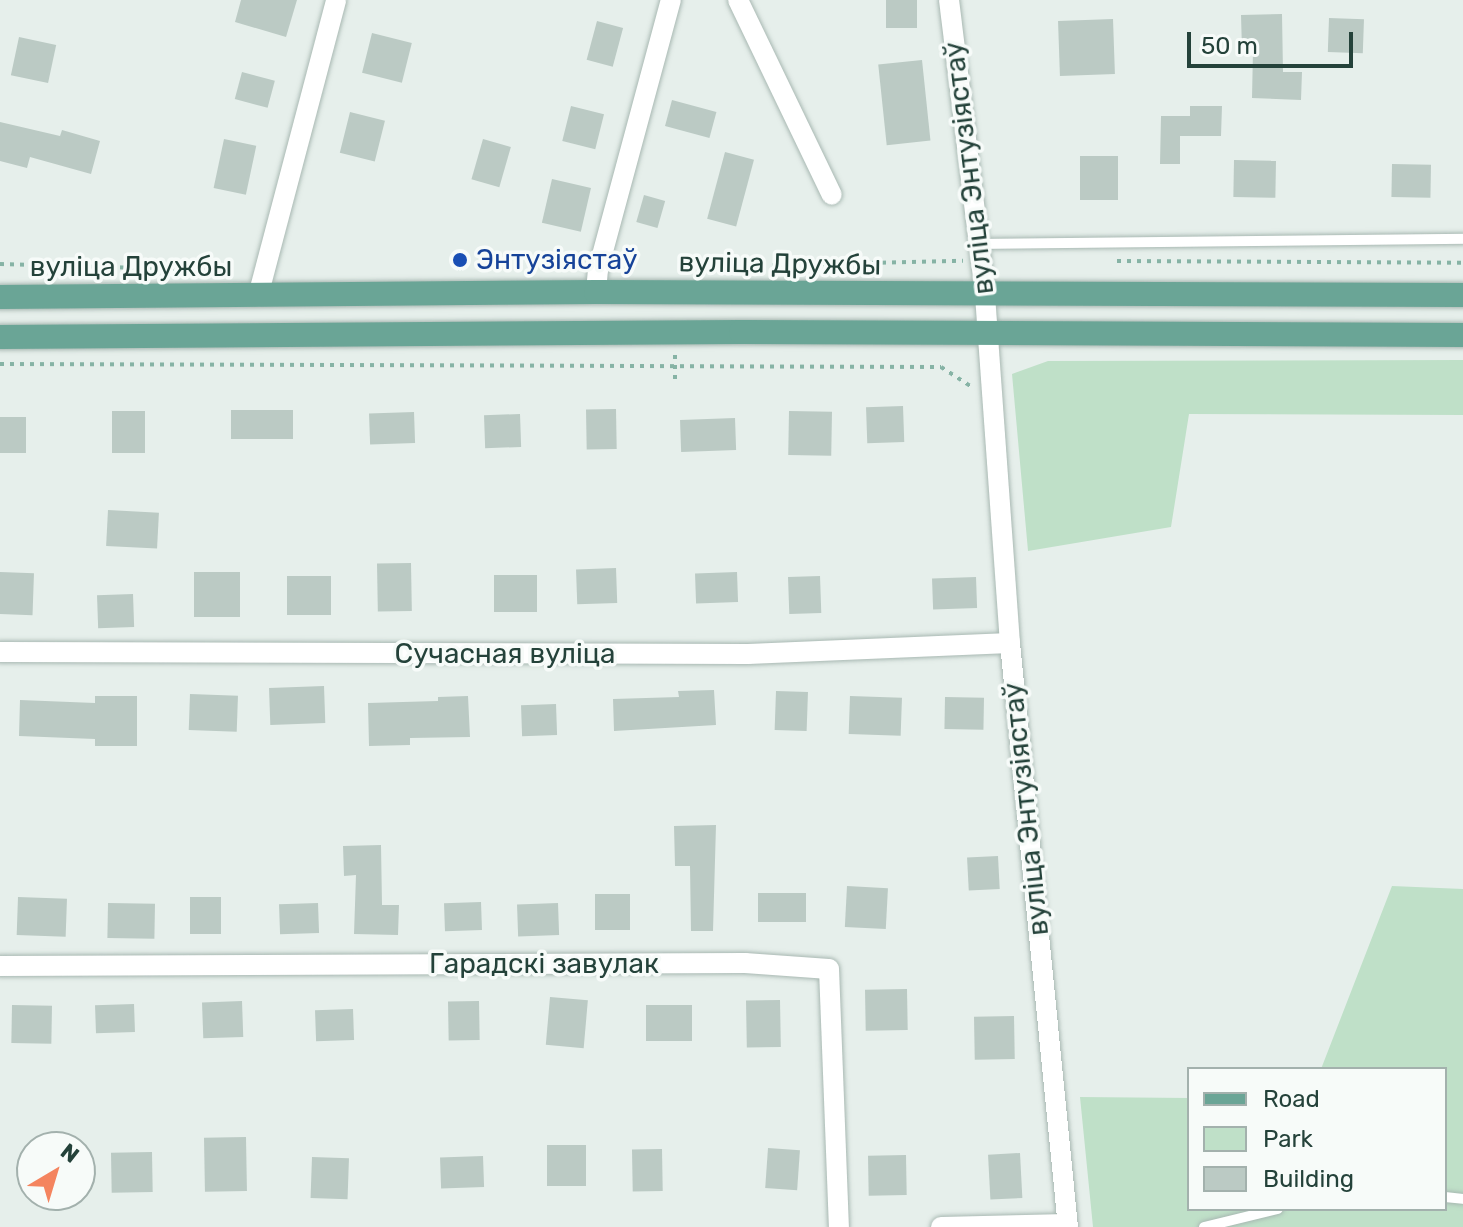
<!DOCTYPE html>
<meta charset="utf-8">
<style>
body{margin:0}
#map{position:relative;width:1463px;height:1227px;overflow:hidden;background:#e6efeb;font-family:Rubik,sans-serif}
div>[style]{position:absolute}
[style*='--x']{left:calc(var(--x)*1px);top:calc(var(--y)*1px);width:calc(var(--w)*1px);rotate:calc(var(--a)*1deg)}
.green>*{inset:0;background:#bfe0c8}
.building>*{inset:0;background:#bbcac4;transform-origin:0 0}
.path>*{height:4px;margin-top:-2px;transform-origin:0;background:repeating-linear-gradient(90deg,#86b3a5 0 4px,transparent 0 10px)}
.roads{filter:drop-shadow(0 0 2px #a8b8b2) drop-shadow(0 0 2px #a8b8b2)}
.lane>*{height:10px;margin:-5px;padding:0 5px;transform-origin:5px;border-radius:5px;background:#fff}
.street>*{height:20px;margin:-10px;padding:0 10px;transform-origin:10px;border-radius:10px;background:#fff}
.primary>*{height:24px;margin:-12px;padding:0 12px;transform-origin:12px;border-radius:12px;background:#6aa596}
.dots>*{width:22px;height:22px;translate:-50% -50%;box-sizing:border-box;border:4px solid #f7fbf9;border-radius:50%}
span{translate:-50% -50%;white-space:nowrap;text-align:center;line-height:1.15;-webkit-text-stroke:7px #f7fbf9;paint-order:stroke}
.street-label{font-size:28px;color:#24423a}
.transit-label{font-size:28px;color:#164399}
.left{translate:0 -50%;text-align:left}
.legend{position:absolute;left:1187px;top:1067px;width:260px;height:144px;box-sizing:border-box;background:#f7fbf9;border:2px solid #a3b1ad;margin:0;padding:10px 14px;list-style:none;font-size:24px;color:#24423a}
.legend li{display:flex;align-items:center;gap:16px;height:40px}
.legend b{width:40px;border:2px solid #a3b1ad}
.north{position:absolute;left:16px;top:1131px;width:80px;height:80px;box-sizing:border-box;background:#f7fbf9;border:2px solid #a3b1ad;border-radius:50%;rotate:38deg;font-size:22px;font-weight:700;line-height:32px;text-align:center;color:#24423a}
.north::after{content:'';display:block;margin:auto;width:28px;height:36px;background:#f4845f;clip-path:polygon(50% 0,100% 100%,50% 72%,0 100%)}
.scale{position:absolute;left:1187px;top:32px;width:166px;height:36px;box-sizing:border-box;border:4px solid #24423a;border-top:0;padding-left:10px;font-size:24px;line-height:28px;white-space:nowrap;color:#24423a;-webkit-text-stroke:6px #f7fbf9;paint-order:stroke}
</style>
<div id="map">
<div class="green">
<div style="clip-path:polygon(1463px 360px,1463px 415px,1189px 414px,1171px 527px,1028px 551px,1012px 374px,1048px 361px)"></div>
<div style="clip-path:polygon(1392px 886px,1463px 889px,1463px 1227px,1093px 1227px,1080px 1097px,1189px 1098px,1189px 1209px,1445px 1209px,1445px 1069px,1321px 1069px)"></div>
</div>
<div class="building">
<div style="clip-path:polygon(241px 0,297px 0,286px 37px,235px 22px)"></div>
<div style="left:886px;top:0;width:31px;height:28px"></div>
<div style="clip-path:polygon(1282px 14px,1283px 72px,1302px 72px,1301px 100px,1252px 98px,1253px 50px,1242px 50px,1241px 15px)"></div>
<div style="left:1329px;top:18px;width:35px;height:34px;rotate:2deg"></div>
<div style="left:1113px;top:19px;width:55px;height:55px;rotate:88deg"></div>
<div style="left:597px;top:21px;width:27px;height:40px;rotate:15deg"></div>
<div style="left:372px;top:33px;width:41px;height:41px;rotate:14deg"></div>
<div style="left:19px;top:37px;width:38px;height:39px;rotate:12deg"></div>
<div style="left:922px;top:60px;width:81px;height:44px;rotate:84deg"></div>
<div style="left:242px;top:72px;width:34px;height:28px;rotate:15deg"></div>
<div style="left:672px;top:100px;width:46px;height:27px;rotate:15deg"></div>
<div style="left:571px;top:106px;width:34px;height:36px;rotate:14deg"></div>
<div style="clip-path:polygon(1190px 106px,1222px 106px,1221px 136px,1180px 136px,1180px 164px,1160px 164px,1161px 116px,1190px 116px)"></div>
<div style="left:350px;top:112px;width:36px;height:42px;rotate:14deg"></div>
<div style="clip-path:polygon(0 122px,60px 136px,62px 130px,100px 141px,91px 174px,30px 157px,27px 168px,0 161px)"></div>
<div style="left:224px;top:139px;width:33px;height:50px;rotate:12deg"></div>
<div style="left:483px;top:139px;width:29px;height:42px;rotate:16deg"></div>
<div style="left:725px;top:152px;width:30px;height:69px;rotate:15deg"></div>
<div style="left:1080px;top:156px;width:38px;height:44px"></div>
<div style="left:1234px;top:160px;width:42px;height:37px;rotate:1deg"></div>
<div style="left:1392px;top:164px;width:39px;height:33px;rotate:1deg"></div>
<div style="left:552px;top:179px;width:40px;height:45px;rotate:13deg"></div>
<div style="left:644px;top:195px;width:22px;height:28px;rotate:16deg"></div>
<div style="left:903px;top:406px;width:36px;height:37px;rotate:88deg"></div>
<div style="left:616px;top:409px;width:40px;height:30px;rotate:89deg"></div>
<div style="left:231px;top:410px;width:62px;height:29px"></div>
<div style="left:112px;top:411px;width:33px;height:42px"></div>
<div style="left:789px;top:411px;width:43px;height:44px;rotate:1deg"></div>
<div style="left:414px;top:412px;width:31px;height:45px;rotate:88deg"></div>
<div style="left:520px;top:414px;width:33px;height:36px;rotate:88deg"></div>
<div style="left:0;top:417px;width:26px;height:36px"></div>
<div style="left:735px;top:418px;width:32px;height:55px;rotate:88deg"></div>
<div style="left:108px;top:510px;width:51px;height:36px;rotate:3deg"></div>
<div style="left:411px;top:563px;width:48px;height:34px;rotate:89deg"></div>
<div style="left:616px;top:568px;width:35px;height:40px;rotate:88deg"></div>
<div style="left:0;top:572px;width:34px;height:42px;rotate:2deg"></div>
<div style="left:194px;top:572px;width:46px;height:45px"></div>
<div style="left:737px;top:572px;width:30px;height:42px;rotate:88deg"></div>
<div style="left:494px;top:575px;width:43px;height:37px"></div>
<div style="left:287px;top:576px;width:44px;height:39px"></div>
<div style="left:820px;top:576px;width:37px;height:32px;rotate:88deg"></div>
<div style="left:976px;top:577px;width:31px;height:44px;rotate:88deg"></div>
<div style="left:133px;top:594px;width:33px;height:36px;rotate:88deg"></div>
<div style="left:324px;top:686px;width:37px;height:55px;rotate:88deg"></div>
<div style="clip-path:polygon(714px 690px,716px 725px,614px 731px,613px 699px,679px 697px,678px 691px)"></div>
<div style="left:776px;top:691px;width:32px;height:39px;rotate:2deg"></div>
<div style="left:190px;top:694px;width:48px;height:36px;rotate:2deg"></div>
<div style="clip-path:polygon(95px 696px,137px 696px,137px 746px,95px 746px,95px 739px,19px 736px,20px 700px,95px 703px)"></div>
<div style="clip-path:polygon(468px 696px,470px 737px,410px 738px,410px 745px,369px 746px,368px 703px,438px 701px,438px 697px)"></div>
<div style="left:850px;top:696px;width:52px;height:38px;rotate:2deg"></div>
<div style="left:945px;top:697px;width:39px;height:32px;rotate:1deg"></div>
<div style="left:556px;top:704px;width:31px;height:35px;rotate:88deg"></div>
<div style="clip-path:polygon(716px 825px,713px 931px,691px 931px,690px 866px,675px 866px,674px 826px)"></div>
<div style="clip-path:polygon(381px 845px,382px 905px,399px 905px,398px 935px,354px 934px,356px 875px,344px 876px,343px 846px)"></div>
<div style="left:998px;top:856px;width:33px;height:31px;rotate:87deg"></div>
<div style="left:847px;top:886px;width:41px;height:41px;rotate:3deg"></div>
<div style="left:806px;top:893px;width:29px;height:48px;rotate:90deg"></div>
<div style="left:630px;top:894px;width:36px;height:35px;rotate:90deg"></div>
<div style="left:18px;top:897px;width:49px;height:38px;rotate:2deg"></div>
<div style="left:190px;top:897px;width:31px;height:37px"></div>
<div style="left:481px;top:902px;width:28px;height:37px;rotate:88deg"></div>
<div style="left:108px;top:903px;width:47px;height:35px;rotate:1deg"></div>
<div style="left:318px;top:903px;width:30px;height:39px;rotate:88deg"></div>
<div style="left:558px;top:903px;width:32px;height:41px;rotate:88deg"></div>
<div style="left:907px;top:989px;width:41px;height:42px;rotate:89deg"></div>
<div style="left:550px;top:997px;width:38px;height:48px;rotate:5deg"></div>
<div style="left:780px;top:1000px;width:47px;height:34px;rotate:89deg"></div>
<div style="left:242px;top:1001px;width:36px;height:40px;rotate:88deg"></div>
<div style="left:479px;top:1001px;width:39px;height:31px;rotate:89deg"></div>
<div style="left:134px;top:1004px;width:28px;height:39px;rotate:88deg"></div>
<div style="left:12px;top:1005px;width:40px;height:38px;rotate:1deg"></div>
<div style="left:646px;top:1005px;width:46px;height:36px"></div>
<div style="left:353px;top:1009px;width:31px;height:38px;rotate:88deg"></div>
<div style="left:1014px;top:1016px;width:43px;height:40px;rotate:89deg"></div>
<div style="left:246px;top:1137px;width:54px;height:42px;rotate:89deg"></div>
<div style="left:547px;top:1145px;width:39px;height:41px"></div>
<div style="left:768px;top:1148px;width:32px;height:40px;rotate:4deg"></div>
<div style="left:662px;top:1149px;width:42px;height:30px;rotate:89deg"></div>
<div style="left:152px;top:1152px;width:40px;height:41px;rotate:89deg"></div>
<div style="left:1020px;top:1153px;width:45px;height:32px;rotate:87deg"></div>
<div style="left:906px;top:1155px;width:40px;height:38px;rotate:89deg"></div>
<div style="left:483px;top:1156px;width:31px;height:43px;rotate:88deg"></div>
<div style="left:312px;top:1157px;width:37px;height:41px;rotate:2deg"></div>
</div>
<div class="path">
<div style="--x:460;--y:260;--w:11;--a:90"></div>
<div style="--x:1117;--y:261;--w:346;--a:0.3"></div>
<div style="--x:0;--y:264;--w:212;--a:1.6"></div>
<div style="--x:692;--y:267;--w:271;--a:-1.3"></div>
<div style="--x:675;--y:355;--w:27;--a:90"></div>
<div style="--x:0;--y:364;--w:941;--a:0.18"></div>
<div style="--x:941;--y:367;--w:37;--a:33"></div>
</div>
<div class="roads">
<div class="lane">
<div style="--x:978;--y:244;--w:485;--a:-0.6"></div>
<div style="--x:1445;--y:1197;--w:18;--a:6"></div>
<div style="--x:1204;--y:1227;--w:76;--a:-13.7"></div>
</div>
<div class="street">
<div style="--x:738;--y:0;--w:216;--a:64.3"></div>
<div style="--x:949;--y:0;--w:297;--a:83"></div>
<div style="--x:985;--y:295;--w:349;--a:85.9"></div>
<div style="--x:1010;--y:643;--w:587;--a:84.33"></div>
<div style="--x:596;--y:292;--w:22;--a:-85"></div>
<div style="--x:598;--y:270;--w:280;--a:-74.9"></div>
<div style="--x:258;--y:296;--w:306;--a:-75.2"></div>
<div style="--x:0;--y:652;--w:748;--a:0.15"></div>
<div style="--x:748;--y:654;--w:262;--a:-2.4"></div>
<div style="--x:0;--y:966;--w:745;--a:-0.23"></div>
<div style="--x:745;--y:963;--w:84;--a:4.1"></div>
<div style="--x:829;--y:969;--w:258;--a:87.8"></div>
<div style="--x:941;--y:1227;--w:126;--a:-1.4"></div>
</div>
<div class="primary">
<div style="--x:0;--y:297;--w:596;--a:-0.48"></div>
<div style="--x:596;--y:292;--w:867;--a:0.2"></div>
<div style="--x:0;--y:337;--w:741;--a:-0.39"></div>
<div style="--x:741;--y:332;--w:722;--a:0.24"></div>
</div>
</div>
<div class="dots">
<div style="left:460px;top:260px;background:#1a4fb4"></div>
</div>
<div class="street-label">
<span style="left:969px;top:168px;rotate:-97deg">вуліца Энтузіястаў</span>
<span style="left:780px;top:264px;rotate:1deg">вуліца Дружбы</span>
<span style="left:131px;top:267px">вуліца Дружбы</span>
<span style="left:505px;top:654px">Сучасная вуліца</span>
<span style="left:1026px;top:809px;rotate:-96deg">вуліца Энтузіястаў</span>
<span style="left:544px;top:964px">Гарадскі завулак</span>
</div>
<div class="transit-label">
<span class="left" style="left:476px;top:260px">Энтузіястаў</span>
</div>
<ul class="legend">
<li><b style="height:10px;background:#6aa596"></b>Road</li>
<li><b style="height:22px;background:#bfe0c8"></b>Park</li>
<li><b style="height:22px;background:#bbcac4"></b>Building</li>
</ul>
<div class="north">N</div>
<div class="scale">50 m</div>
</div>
